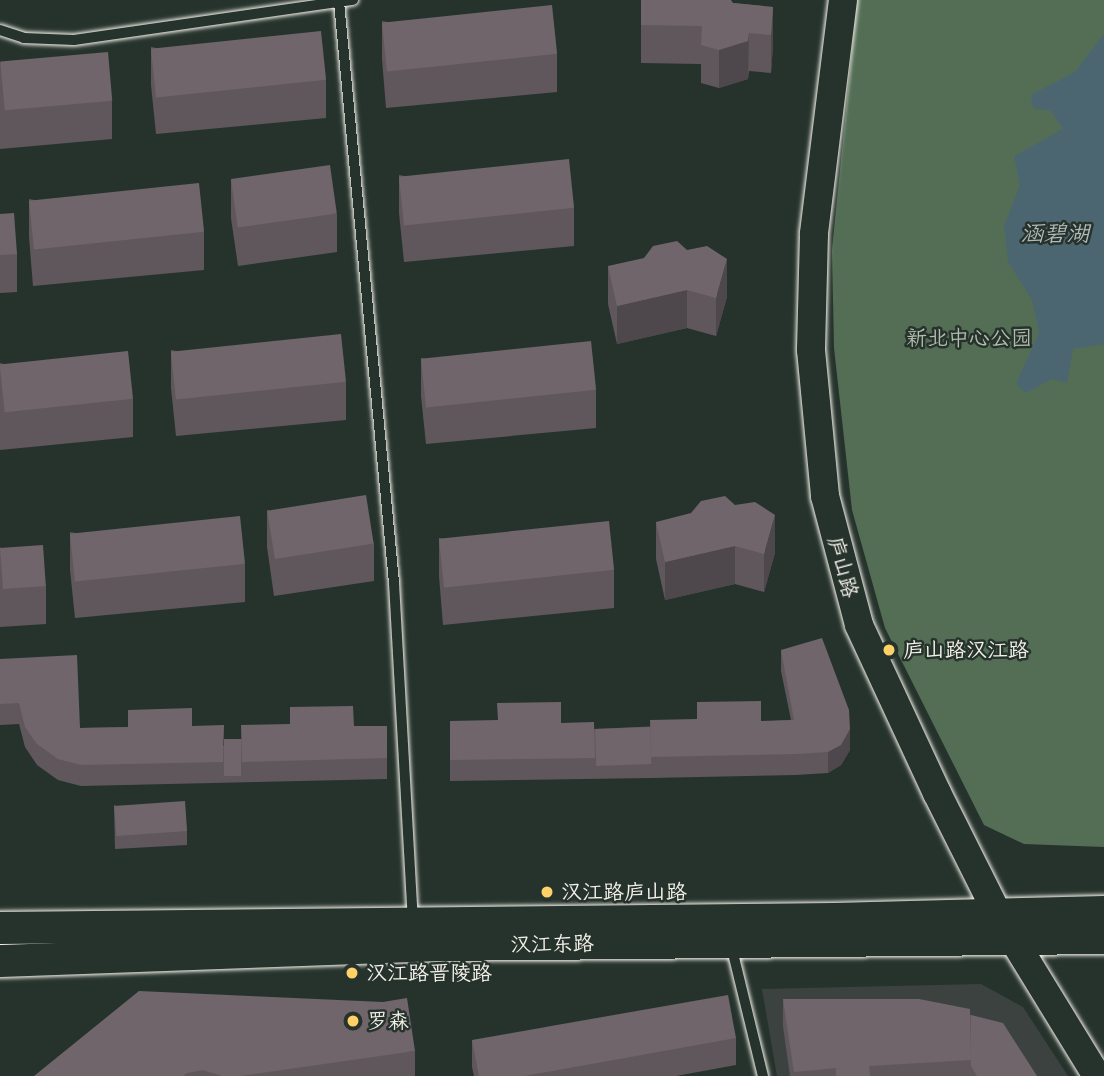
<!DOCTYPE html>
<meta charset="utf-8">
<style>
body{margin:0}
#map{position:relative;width:1104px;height:1076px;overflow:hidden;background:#26332d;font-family:Delius,"LXGW WenKai TC",sans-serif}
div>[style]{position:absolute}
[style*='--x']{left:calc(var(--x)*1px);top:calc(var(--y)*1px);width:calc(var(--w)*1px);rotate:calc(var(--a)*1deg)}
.built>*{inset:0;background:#3c4240}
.green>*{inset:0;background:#536e55}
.water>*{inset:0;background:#4c6671}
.roads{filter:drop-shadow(0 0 2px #f4f1e8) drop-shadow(0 0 2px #f4f1e8)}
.service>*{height:10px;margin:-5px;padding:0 5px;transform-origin:5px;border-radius:5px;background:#26332d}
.tertiary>*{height:28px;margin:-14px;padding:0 14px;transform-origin:14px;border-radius:14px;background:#26332d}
.secondary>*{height:32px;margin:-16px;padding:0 16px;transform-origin:16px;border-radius:16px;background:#26332d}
.wall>*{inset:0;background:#60575c}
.shaded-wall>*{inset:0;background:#4e474b}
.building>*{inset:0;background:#70656b;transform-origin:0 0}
.dots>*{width:19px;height:19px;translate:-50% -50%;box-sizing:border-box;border:4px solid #26332d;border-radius:50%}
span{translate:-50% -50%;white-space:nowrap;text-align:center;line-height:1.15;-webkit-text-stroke:5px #26332d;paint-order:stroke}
.park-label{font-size:21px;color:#b4bdad}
.street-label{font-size:21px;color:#f4f1e8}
.poi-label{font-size:21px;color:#f4f1e8}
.left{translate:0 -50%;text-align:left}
.water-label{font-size:23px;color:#b1b9b8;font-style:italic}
</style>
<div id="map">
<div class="built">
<div style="clip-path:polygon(981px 984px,1023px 1007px,1068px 1076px,777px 1076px,762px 989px)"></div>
</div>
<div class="green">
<div style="clip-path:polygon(857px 0,1104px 0,1104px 847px,1024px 844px,984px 825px,885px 628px,852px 510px,834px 348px,832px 250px)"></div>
</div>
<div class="water">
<div style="clip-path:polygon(1104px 34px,1104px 344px,1073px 349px,1067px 383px,1052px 379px,1026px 393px,1016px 384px,1039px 333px,1032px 300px,1008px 262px,1004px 226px,1020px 185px,1014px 156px,1063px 129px,1051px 111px,1033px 108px,1031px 95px,1075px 72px)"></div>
</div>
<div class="roads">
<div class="service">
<div style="--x:339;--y:2;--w:584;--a:84.59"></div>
<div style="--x:394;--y:583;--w:338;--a:86.8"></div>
<div style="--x:0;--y:30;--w:25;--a:18"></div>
<div style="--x:24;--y:38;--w:50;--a:2.3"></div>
<div style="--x:74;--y:40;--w:282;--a:-8.2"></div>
<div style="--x:731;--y:945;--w:135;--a:76.3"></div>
</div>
<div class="tertiary">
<div style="--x:843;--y:0;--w:236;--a:97.1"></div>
<div style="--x:814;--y:234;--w:116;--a:91.5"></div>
<div style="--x:811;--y:350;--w:147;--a:84.5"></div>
<div style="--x:825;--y:496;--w:133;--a:75.2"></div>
<div style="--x:859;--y:625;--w:185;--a:65.1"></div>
<div style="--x:937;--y:793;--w:134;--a:63.4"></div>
<div style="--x:997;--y:913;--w:191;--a:58.5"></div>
</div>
<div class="secondary">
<div style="--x:0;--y:928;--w:834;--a:-0.62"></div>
<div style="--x:834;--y:919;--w:270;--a:-1.5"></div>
<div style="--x:0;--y:961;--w:437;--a:-2.1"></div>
<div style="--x:437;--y:945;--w:667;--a:-0.6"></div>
</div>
</div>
<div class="wall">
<div style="clip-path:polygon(641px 0,733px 3px,773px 7px,773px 45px,771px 73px,749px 71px,748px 79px,719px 88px,701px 83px,701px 64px,641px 63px)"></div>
<div style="clip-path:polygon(382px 21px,557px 54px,557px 92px,386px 108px,382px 59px)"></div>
<div style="clip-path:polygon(151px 47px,326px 80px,326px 118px,156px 134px,151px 85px)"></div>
<div style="clip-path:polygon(0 62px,112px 101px,112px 139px,0 149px)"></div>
<div style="clip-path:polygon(399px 175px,574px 208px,574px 246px,404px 262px,399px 213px)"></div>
<div style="clip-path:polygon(231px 180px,337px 214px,337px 252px,238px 266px,231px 218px)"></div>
<div style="clip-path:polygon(29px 199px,204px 232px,204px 270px,33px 286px,29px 237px)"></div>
<div style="clip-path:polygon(0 214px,17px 254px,17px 292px,0 293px)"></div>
<div style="clip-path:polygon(608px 266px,727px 297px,716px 336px,687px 328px,617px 344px,608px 304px)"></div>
<div style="clip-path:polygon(171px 350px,346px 382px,346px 420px,176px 436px,171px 388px)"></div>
<div style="clip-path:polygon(421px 358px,596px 390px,596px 428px,426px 444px,421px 396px)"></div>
<div style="clip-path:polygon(0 363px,133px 399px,133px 437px,0 450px)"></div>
<div style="clip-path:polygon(267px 510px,374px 543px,374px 581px,274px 596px,267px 547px)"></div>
<div style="clip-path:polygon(656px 522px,775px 553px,764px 592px,735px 584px,665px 600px,656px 559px)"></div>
<div style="clip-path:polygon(70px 532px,245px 564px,245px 602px,75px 618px,70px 570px)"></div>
<div style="clip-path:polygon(439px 538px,614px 570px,614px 608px,443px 625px,439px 576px)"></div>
<div style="clip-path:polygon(0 547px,46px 586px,46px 624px,0 627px)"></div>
<div style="clip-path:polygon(781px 650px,850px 750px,841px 765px,828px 773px,795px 775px,651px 778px,450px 781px,450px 721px,561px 723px,595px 729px,791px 720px,781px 671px)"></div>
<div style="clip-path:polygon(0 659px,80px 728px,192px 726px,224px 746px,241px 739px,354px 726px,387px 726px,387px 779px,81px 786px,58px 780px,37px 765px,25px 747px,19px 724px,0 725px)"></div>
<div style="clip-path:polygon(114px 805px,187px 831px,187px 845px,115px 849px)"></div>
<div style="clip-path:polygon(783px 999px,971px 1015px,1037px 1076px,790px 1076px,783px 1026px)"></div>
<div style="clip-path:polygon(736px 1038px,736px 1065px,676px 1076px,474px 1076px,472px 1067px,472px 1040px)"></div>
<div style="clip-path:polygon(415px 1051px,415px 1076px,34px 1076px)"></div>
</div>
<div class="shaded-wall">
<div style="clip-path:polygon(773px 7px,773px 45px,771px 73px,771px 35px)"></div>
<div style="clip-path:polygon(749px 33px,748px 79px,719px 88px,719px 50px)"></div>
<div style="clip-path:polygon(727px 259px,727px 297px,716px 336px,716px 298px)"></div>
<div style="clip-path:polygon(687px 290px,687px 328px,617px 344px,617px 306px)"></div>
<div style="clip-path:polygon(775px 515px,775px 553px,764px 592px,764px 554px)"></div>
<div style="clip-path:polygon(735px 546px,735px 584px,665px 600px,665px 562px)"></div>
<div style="clip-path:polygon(850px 729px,850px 750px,841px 765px,828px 773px,828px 752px)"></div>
</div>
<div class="building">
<div style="clip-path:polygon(641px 0,731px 0,733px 3px,773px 7px,771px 35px,749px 33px,748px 41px,719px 50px,701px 45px,702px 26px,641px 25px)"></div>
<div style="left:552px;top:5px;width:49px;height:171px;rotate:84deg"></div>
<div style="left:321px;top:31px;width:49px;height:171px;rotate:84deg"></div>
<div style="left:108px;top:52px;width:49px;height:108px;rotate:85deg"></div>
<div style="left:569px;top:159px;width:49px;height:171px;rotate:84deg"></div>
<div style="left:330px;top:165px;width:49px;height:100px;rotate:82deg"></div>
<div style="left:199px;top:183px;width:49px;height:171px;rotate:84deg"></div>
<div style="clip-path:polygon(14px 213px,17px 254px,0 255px,0 214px)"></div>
<div style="clip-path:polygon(677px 241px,687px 250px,707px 246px,727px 259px,716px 298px,687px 290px,617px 306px,608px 266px,644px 258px,653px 246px)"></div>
<div style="left:341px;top:334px;width:48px;height:171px;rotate:84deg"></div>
<div style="left:591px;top:341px;width:49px;height:171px;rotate:84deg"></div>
<div style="left:128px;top:351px;width:48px;height:129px;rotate:84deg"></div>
<div style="left:366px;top:495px;width:49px;height:100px;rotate:81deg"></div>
<div style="clip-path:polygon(725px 496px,735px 505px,755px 502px,775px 515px,764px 554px,735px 546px,665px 562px,656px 522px,691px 513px,701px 501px)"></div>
<div style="left:240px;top:516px;width:48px;height:171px;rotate:84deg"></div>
<div style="left:609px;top:521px;width:49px;height:171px;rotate:84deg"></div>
<div style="left:43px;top:545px;width:41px;height:43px;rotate:86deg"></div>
<div style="clip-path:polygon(822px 638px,849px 710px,850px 729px,841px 745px,828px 752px,795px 754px,651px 757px,650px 720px,697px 719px,697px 702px,761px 701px,761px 721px,794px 720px,781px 650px)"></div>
<div style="clip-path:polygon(77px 655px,80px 728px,128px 727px,128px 710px,192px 708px,192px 726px,224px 725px,223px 762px,81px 765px,58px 759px,37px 744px,25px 727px,19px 703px,0 704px,0 659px)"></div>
<div style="clip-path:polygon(561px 702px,561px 723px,594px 722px,595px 758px,450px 760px,450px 721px,498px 720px,497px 703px)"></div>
<div style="clip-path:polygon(353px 706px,354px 726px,387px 726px,387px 758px,242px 762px,241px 725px,290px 724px,290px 707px)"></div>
<div style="left:650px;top:727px;width:37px;height:55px;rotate:88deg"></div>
<div style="left:224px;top:739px;width:17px;height:37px"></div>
<div style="left:185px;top:801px;width:30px;height:71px;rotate:86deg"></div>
<div style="clip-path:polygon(139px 991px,383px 1002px,407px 998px,415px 1051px,240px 1076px,222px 1076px,203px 1070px,187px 1073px,183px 1076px,34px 1076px)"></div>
<div style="clip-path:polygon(728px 995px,736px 1038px,524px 1076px,479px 1076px,472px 1040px)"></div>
<div style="clip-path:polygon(783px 999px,919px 999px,970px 1009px,971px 1060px,869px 1066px,870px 1076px,836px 1076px,836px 1068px,794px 1072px)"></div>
<div style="clip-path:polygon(971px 1015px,1003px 1023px,1037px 1076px,977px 1076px,971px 1066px)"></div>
</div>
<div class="dots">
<div style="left:889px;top:650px;background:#ffd166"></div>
<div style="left:547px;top:892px;background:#ffd166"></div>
<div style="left:352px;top:973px;background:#ffd166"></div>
<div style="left:353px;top:1021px;background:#ffd166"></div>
</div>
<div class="park-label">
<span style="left:969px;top:338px">新北中心公园</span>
</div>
<div class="street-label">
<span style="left:843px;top:567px;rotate:75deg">庐山路</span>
<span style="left:552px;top:944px;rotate:-1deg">汉江东路</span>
</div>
<div class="poi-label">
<span class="left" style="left:903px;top:650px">庐山路汉江路</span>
<span class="left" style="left:561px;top:892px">汉江路庐山路</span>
<span class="left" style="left:366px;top:973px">汉江路晋陵路</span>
<span class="left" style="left:367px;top:1021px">罗森</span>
</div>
<div class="water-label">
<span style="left:1055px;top:233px">涵碧湖</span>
</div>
</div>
